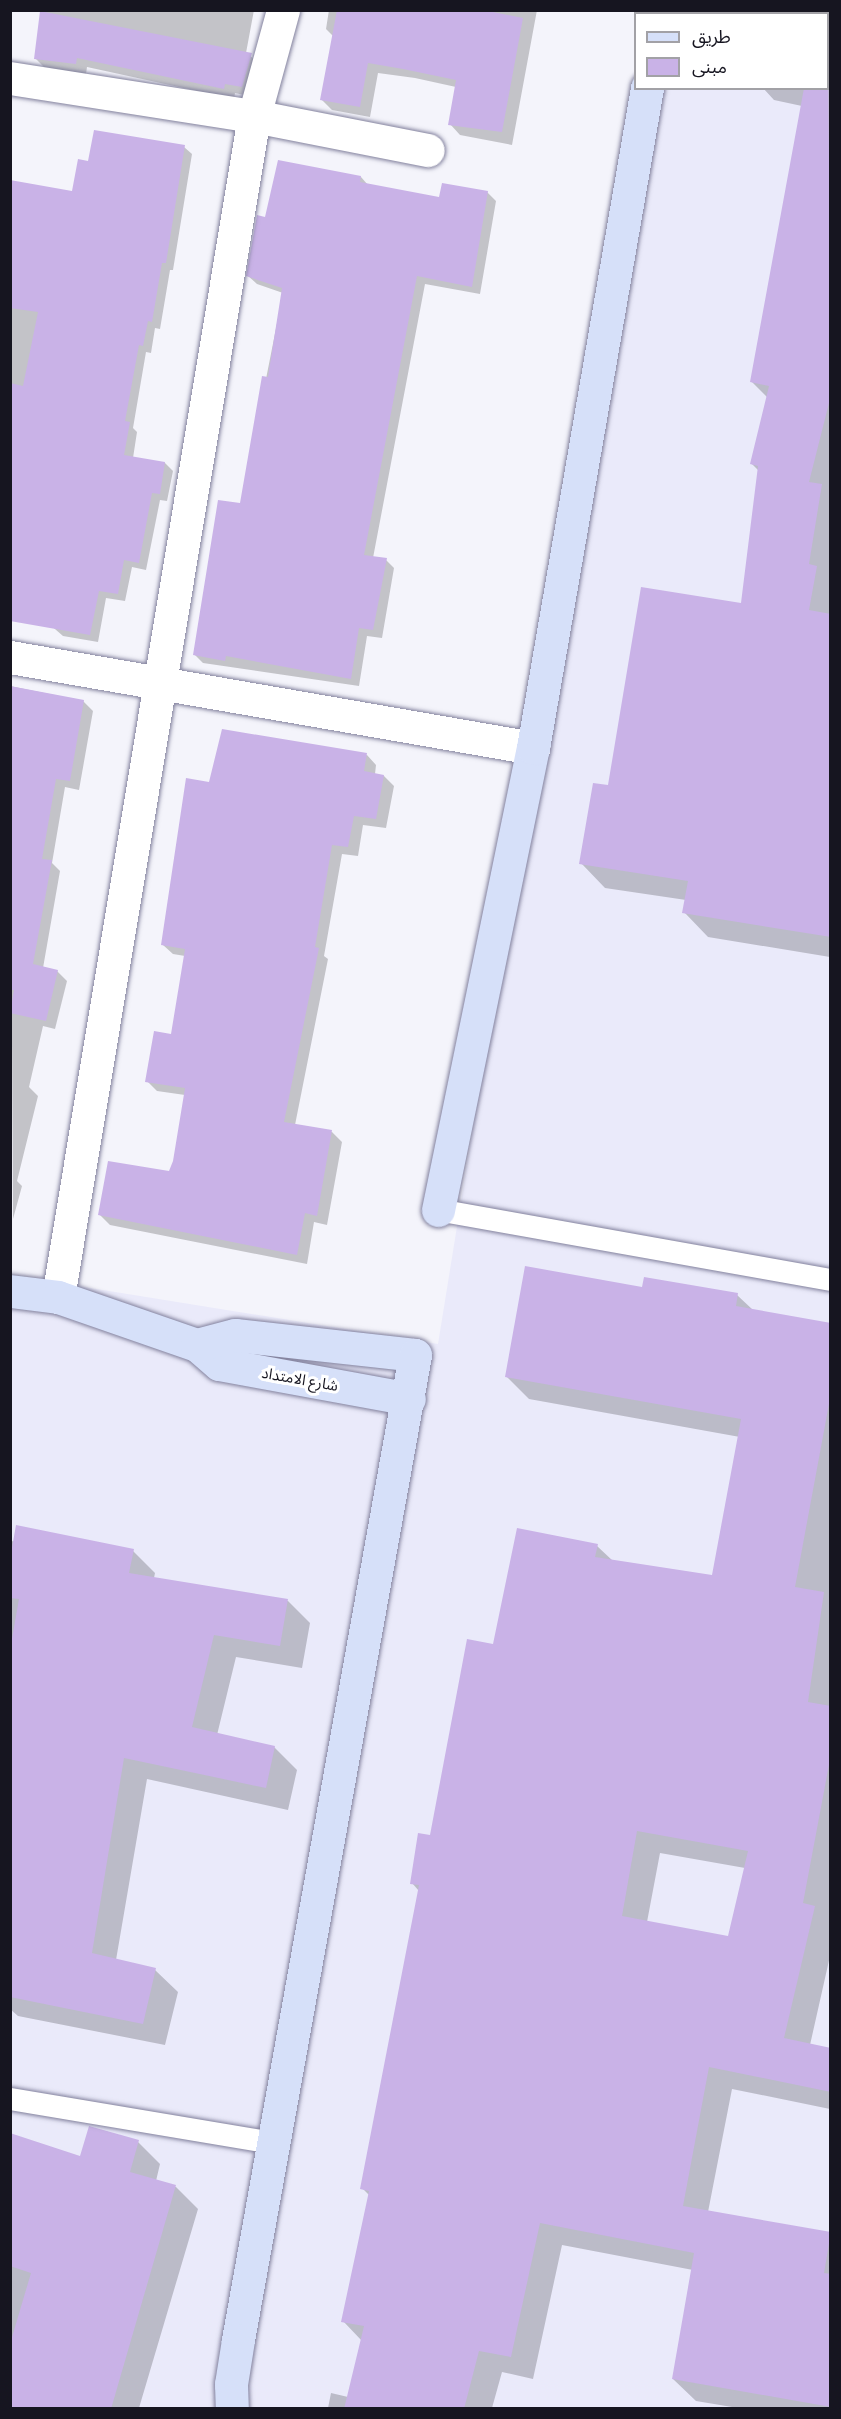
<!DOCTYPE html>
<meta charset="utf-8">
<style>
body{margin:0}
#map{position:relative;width:841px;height:2419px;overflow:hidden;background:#f4f4fb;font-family:"Public Sans","Noto Sans Arabic",sans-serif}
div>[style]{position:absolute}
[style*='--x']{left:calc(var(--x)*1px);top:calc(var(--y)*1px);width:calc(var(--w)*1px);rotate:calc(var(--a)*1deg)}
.built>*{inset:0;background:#eaeafa}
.shadow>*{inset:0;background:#0003}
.building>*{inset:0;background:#c9b2e7}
.roads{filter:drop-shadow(0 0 2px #82819d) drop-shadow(0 0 2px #82819d)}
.lane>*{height:22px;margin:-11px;padding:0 11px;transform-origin:11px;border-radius:11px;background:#fff}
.street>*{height:33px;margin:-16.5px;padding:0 16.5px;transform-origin:16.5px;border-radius:16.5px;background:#fff}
.secondary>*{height:33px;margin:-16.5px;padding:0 16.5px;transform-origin:16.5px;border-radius:16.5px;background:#d6e0f9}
span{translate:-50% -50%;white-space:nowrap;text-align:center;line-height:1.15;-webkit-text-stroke:6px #fff;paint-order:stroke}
.street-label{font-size:15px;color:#161520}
.frame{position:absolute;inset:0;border:12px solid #161520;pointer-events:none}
.legend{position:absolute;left:634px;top:12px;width:195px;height:78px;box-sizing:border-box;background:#fff;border:2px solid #a2a1a6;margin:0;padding:8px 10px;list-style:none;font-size:18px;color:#161520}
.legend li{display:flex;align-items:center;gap:12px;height:30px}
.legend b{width:30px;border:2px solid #a2a1a6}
</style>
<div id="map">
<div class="built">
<div style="clip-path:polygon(654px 11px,830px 11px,830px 2408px,11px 2408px,10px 1275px,438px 1344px,641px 89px,828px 88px,828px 14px,653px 13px)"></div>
</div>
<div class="shadow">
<div style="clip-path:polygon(41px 10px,254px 10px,246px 53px,261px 64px,253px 97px,235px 93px,234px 99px,87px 67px,86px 74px,46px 69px,36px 59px)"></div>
<div style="clip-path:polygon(329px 10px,537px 10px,512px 145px,460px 135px,450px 124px,456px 87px,415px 78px,378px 73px,370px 117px,332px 110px,321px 99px,334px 37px,326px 29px)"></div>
<div style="clip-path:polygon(755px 10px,830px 10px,830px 957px,708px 937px,684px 912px,686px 900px,605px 888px,581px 863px,610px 787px,742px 605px,759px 471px,752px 464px,768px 398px,752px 382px,802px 106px,774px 100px,763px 88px,828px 88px,828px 14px,755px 14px)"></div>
<div style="clip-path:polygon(184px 147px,192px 154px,173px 270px,170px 270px,160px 329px,155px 328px,151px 353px,146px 352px,133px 428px,137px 432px,133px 458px,165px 463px,173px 471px,167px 501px,160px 500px,146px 570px,132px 567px,125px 601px,106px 598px,98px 642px,63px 636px,10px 590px,10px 207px,74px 192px,89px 162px)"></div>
<div style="clip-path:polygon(361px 177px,368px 185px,440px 199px,487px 192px,496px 201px,480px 294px,425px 284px,373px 558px,386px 560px,394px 568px,382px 638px,367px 636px,359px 686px,203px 663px,194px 654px,241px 505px,283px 293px,257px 284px,248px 276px,266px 218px)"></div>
<div style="clip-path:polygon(10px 686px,83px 701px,93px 711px,79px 790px,65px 787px,52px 863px,60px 871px,43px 968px,57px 971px,67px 981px,55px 1029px,43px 1026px,29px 1087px,38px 1096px,17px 1181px,22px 1186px,13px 1219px)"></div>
<div style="clip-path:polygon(367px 755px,376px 765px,375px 774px,384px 776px,394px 786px,386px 828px,363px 825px,358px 856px,342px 854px,324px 956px,328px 959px,295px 1125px,332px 1132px,342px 1142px,327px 1225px,314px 1222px,307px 1264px,110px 1225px,100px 1215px,170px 1173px,174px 1162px,185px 1095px,157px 1091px,147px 1081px,172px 1035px,185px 956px,173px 954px,163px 945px,210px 784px)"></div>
<div style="clip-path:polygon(evenodd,644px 1289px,737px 1295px,753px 1310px,830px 1325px,830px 1956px,810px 2045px,830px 2049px,830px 2109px,732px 2089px,708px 2212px,830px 2233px,830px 2408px,738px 2408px,696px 2401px,673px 2379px,693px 2270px,562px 2245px,533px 2379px,502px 2372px,492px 2408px,328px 2408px,331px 2393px,348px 2397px,362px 2341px,343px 2321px,370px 2196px,362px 2188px,419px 1891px,412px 1883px,431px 1836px,494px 1645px,597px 1546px,613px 1561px,713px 1576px,740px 1437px,529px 1399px,507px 1377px,644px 1289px,660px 1853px,745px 1868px,729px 1938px,647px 1922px,660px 1853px)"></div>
<div style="clip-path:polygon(10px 1541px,133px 1551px,155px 1573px,154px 1578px,288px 1601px,310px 1623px,302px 1668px,236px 1657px,217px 1735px,274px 1747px,297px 1770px,288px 1810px,147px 1779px,116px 1960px,155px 1970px,178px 1992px,165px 2045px,18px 2016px,10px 2009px)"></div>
<div style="clip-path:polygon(10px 2134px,81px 2158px,138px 2142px,160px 2164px,156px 2181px,176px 2187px,198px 2209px,139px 2408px,10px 2408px)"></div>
</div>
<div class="building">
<div style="clip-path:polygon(337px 10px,483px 10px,523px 18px,502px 132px,448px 125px,456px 80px,403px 69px,368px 63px,360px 107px,320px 100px)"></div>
<div style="clip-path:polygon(40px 11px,252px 53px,242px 87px,225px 84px,224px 89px,77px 58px,76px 64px,34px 59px)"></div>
<div style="clip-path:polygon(828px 39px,831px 395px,809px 482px,822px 484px,809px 564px,817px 566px,809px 610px,831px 614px,831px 937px,682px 913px,688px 881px,579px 864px,593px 783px,608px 785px,641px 587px,741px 603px,758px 466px,750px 464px,769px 386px,750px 382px,804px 88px,828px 88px)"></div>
<div style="clip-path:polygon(94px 130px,185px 145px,166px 263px,162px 263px,152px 322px,148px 321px,143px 346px,139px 345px,125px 421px,130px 422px,124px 455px,165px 462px,160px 494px,152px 493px,139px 563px,124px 560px,118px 594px,99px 591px,90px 635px,10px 621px,10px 383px,23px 386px,38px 312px,10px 308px,10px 180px,72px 191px,78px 159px,88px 161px)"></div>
<div style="clip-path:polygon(278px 160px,361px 176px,360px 182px,439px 197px,442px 183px,488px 191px,472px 287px,417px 276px,364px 555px,387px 558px,373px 630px,359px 628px,351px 679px,226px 656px,225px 661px,193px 655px,218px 500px,240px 503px,262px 376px,268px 377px,282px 288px,246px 276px,257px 215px,265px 217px)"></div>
<div style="clip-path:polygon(10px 686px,84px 700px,70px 781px,56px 779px,42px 859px,52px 860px,33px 964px,58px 970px,46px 1021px,10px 1013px,14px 990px,10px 990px)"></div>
<div style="clip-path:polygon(222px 729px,367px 753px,364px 771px,384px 775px,376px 819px,354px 816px,348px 847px,332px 845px,315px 947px,319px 948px,284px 1122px,332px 1130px,317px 1216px,305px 1213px,297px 1255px,98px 1215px,108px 1161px,169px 1171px,173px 1161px,185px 1088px,145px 1082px,154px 1031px,171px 1034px,185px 949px,161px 945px,186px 778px,209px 782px)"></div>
<div style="clip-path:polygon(evenodd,525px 1266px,642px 1287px,644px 1277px,738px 1293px,736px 1306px,831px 1323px,831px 1393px,795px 1587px,824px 1592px,808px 1702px,831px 1706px,831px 1754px,803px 1903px,815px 1906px,784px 2038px,831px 2048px,831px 2092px,709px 2067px,683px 2206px,831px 2232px,824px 2273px,831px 2274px,831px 2407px,672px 2379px,694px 2253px,540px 2223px,511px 2357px,479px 2351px,464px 2409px,344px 2409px,364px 2326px,341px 2322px,369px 2191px,360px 2189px,419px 1885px,410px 1884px,418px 1833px,430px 1835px,467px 1639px,493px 1644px,517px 1528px,598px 1544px,595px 1557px,712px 1575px,741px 1419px,505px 1377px,525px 1266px,637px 1831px,748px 1851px,728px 1936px,622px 1916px,637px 1831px)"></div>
<div style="clip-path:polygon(16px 1525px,134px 1549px,129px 1573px,288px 1599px,280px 1646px,214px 1635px,192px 1727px,275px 1746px,266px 1788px,124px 1758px,92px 1953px,156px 1968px,143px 2024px,10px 1997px,10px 1650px,19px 1599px,10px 1598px,10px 1559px)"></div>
<div style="clip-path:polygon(89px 2126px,139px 2140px,130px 2172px,176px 2185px,111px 2409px,10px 2409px,10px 2344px,31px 2273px,10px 2266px,10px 2133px,80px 2156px)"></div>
</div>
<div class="roads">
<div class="lane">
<div style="--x:438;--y:1210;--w:398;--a:10.1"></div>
<div style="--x:10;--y:2099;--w:267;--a:9.5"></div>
</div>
<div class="street">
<div style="--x:10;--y:78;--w:247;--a:8.9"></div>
<div style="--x:254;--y:116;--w:177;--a:11.1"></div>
<div style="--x:10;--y:657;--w:531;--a:9.87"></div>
<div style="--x:58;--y:1297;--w:1197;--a:-80.58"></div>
<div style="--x:254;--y:116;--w:110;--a:-74.7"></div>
</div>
<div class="secondary">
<div style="--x:660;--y:14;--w:4;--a:-90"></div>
<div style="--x:438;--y:1210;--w:472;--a:-78.4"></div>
<div style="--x:533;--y:748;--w:670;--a:-80.2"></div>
<div style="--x:10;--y:1291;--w:48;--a:7.1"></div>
<div style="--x:58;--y:1297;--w:147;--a:19.1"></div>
<div style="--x:197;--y:1345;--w:29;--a:41"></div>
<div style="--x:219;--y:1364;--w:193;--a:10.4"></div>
<div style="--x:197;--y:1345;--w:39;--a:-15"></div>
<div style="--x:235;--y:1335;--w:181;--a:6.3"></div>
<div style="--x:415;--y:1355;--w:1001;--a:100.19"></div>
<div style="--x:238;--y:2340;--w:45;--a:99"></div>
<div style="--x:231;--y:2384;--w:24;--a:88"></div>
</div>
</div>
<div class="street-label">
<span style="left:300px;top:1379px;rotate:10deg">شارع الامتداد</span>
</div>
<div class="frame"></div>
<ul class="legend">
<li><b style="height:8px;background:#d6e0f9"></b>طريق</li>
<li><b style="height:16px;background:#c9b2e7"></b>مبنى</li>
</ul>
</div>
